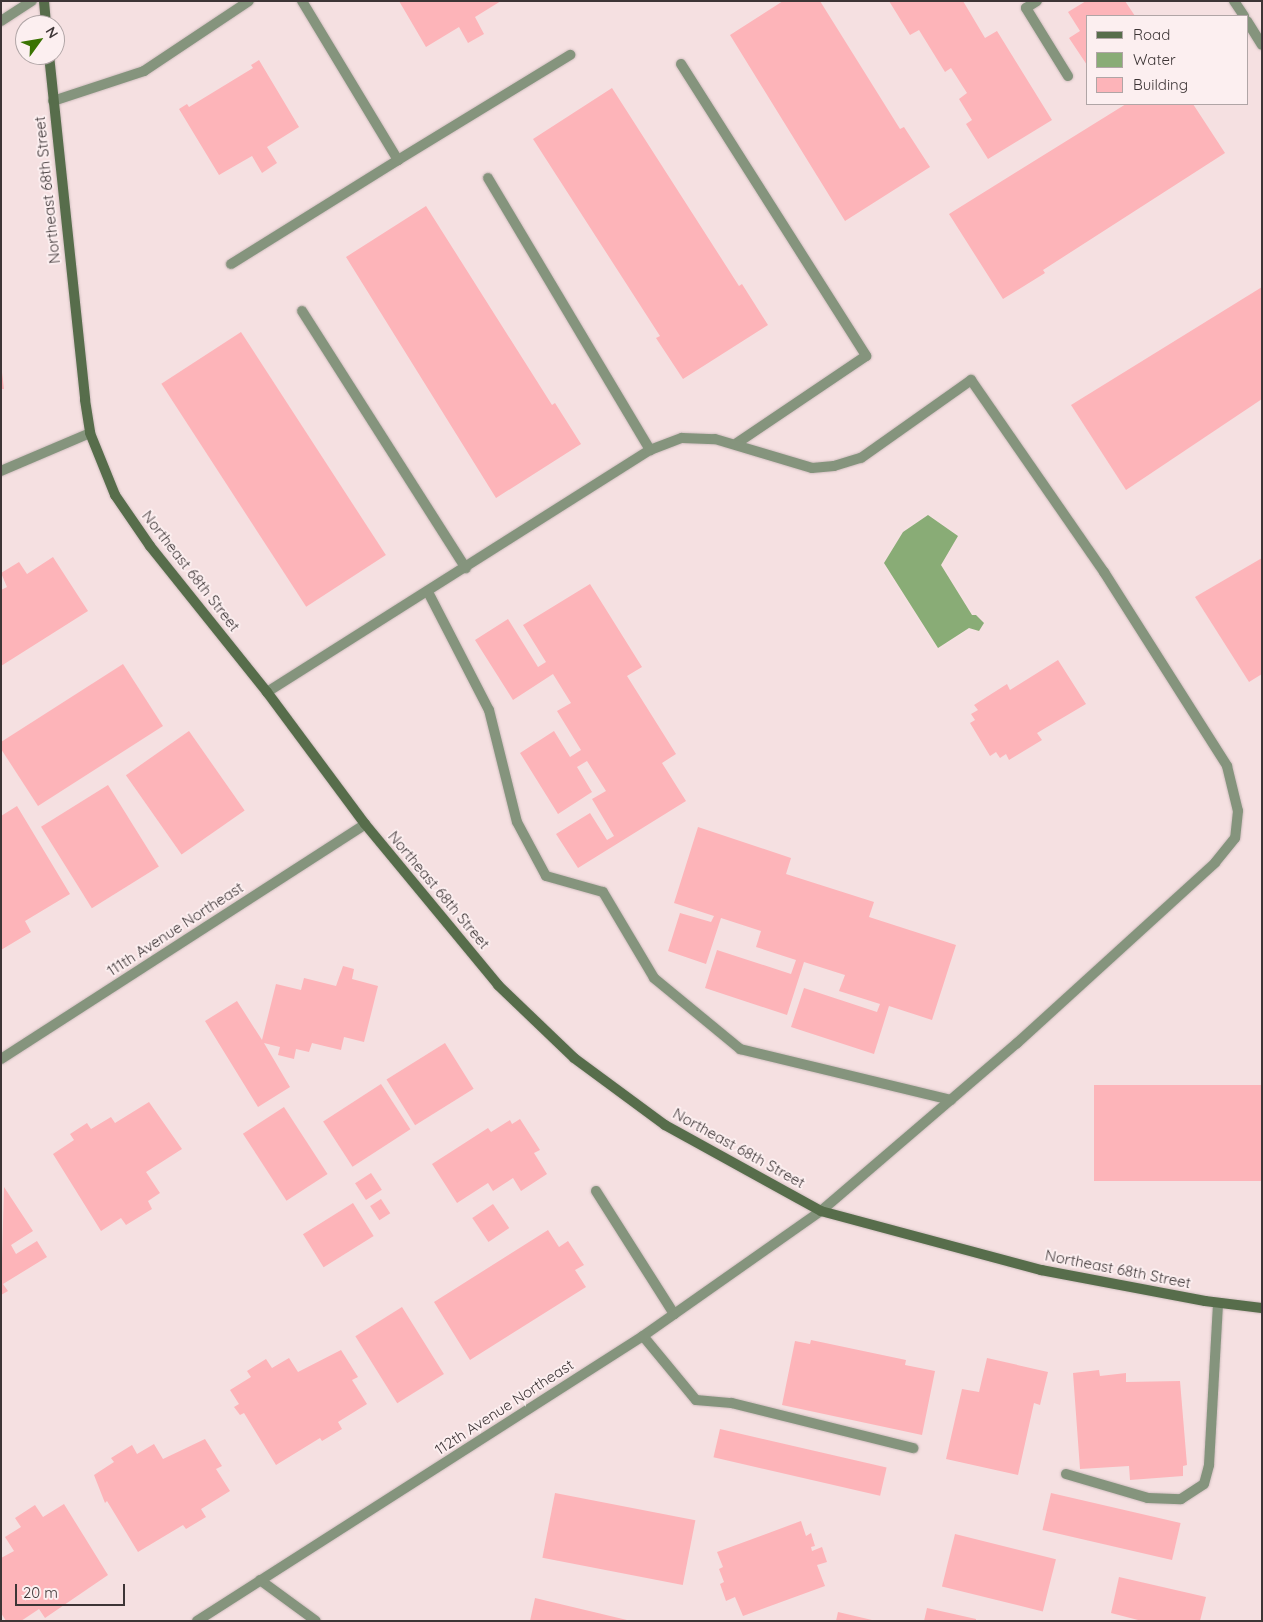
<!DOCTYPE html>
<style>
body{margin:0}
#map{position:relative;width:1263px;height:1622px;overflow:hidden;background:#f5e0e1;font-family:Quicksand,sans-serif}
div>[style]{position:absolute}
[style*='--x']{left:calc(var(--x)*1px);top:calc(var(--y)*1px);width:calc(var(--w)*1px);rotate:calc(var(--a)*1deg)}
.water>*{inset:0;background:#89ac76}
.building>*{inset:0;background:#fdb4b9;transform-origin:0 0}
.roads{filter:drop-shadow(0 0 1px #d0bebf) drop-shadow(0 0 1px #d0bebf)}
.lane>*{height:10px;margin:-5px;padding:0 5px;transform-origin:5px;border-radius:5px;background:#85947d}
.street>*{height:10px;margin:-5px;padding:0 5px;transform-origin:5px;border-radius:5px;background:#85947d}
.secondary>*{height:10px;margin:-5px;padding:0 5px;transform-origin:5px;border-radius:5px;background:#576d4b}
span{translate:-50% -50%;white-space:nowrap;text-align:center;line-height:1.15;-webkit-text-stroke:4px #fceff0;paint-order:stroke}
.street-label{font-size:15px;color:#3d3536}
.frame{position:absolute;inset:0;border:2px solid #3d3536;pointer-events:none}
.legend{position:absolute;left:1086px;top:15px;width:162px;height:90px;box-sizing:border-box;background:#fceff0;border:1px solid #b0a5a6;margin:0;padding:6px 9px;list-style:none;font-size:15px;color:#3d3536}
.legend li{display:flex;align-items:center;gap:10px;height:25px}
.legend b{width:25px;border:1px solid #b0a5a6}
.north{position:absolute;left:15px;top:15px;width:50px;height:50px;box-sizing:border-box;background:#fceff0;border:1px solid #b0a5a6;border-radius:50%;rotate:58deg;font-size:14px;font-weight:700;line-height:20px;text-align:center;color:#3d3536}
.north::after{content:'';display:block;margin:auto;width:18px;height:22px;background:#3a7302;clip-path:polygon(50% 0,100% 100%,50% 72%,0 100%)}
.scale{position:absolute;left:15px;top:1584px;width:110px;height:22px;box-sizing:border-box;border:2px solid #3d3536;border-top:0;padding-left:6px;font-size:15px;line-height:18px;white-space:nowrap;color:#3d3536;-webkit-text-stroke:4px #fceff0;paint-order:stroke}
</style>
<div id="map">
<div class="water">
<div style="clip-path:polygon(928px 515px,958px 536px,941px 565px,972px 615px,976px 615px,984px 623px,979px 631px,969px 628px,938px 648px,884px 563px,903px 532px)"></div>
</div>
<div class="building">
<div style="clip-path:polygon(399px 1px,501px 1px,475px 17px,484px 34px,468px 43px,459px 27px,426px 47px)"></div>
<div style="clip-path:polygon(783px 1px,820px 1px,900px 129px,904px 127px,930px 167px,845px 221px,730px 35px)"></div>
<div style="clip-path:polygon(889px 1px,963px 1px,985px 38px,997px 31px,1052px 120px,988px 159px,966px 124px,972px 120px,959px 99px,967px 93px,951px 68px,945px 72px,919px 30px,910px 35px)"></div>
<div style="clip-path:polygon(1086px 1px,1125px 1px,1135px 16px,1087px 16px,1087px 65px,1069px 38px,1080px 31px,1068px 12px)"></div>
<div style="clip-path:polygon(259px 60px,299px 127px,267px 147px,277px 163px,262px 173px,252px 156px,219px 175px,179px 109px,187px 104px,189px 107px,253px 68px,251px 65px)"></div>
<div style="clip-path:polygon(612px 88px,739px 286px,742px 284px,768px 325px,683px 379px,656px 338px,660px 336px,533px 139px)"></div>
<div style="clip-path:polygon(1126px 104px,1193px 104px,1225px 153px,1043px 270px,1045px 273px,1003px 299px,949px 214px)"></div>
<div style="clip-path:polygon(426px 206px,552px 405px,555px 403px,581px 444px,496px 498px,346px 257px)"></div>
<div style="clip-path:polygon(1262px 287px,1262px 399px,1126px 490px,1071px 405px)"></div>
<div style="left:241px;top:332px;width:266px;height:95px;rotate:57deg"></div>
<div style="clip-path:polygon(1px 364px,4px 389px,1px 389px)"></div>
<div style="clip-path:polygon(53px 557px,88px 611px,1px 666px,1px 590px,7px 587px,1px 573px,19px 562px,27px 574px)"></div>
<div style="clip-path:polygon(1262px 558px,1262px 674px,1249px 682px,1195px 597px)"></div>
<div style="clip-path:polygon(590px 584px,642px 667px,627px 676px,676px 754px,662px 763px,686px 801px,578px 868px,556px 834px,590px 813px,607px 840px,614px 836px,592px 799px,606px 791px,587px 761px,577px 767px,592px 792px,558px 814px,520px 753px,554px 731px,570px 757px,581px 750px,557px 711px,571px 703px,553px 674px,513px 700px,475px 640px,508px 619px,538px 667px,546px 662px,523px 625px)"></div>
<div style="clip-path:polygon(1058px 660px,1086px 704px,1037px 733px,1042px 740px,1009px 760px,1006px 754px,1000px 758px,996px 752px,990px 756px,970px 723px,975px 720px,971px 714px,978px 710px,974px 705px,1007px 684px,1010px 690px)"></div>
<div style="clip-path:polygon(123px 664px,163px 726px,38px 806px,1px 749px,1px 742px)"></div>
<div style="left:189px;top:731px;width:97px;height:77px;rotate:55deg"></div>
<div style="left:108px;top:785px;width:96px;height:79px;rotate:58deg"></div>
<div style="clip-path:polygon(17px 806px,70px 894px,25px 921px,31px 932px,1px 950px,1px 816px)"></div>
<div style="clip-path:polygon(698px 827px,791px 858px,786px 874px,874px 902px,869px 917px,956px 945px,932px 1020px,889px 1006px,874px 1054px,791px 1027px,804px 988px,877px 1012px,880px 1004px,839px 991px,845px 975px,804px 962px,787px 1015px,705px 988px,717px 950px,791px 974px,796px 960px,756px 947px,761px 931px,721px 918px,706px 964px,668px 951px,680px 913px,711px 922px,714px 916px,674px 903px)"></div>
<div style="clip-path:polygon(343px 966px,354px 969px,352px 979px,378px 986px,364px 1042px,344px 1037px,341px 1050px,312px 1043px,309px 1052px,296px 1049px,294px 1059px,278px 1055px,280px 1047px,264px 1043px,290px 1087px,258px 1107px,205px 1021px,237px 1001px,262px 1040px,276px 984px,301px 990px,304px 978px,336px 986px)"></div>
<div style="left:445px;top:1043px;width:54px;height:69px;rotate:58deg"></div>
<div style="left:381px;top:1084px;width:54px;height:69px;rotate:57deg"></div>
<div style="left:1262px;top:1085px;width:96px;height:168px;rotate:90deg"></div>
<div style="clip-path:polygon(149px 1102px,182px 1149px,146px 1172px,160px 1193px,148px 1201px,152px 1209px,126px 1225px,121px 1218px,101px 1231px,53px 1154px,74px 1140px,70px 1134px,87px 1123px,91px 1129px,111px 1117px,115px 1123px)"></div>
<div style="left:284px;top:1107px;width:80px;height:49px;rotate:57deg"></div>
<div style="clip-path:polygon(520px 1119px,540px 1150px,534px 1153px,547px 1174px,521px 1191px,513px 1178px,493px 1191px,488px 1183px,457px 1203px,432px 1164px,488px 1128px,491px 1132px,510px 1120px,512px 1124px)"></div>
<div style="left:371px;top:1173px;width:20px;height:19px;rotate:57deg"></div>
<div style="clip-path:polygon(4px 1187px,33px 1231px,11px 1245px,16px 1254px,37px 1241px,47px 1257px,3px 1284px,8px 1291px,1px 1295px)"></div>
<div style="left:381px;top:1199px;width:17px;height:13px;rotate:57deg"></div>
<div style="left:353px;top:1203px;width:39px;height:59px;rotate:58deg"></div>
<div style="left:493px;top:1204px;width:29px;height:25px;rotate:56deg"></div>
<div style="clip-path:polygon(548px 1230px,559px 1247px,568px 1241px,584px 1265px,575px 1270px,586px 1287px,470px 1360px,434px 1302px)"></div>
<div style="left:402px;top:1307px;width:79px;height:55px;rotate:58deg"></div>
<div style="clip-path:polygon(811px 1340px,906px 1360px,905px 1365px,935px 1371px,922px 1435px,782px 1405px,795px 1341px,810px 1344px)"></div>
<div style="clip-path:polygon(341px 1350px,358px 1377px,352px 1380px,367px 1404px,338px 1422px,342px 1429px,322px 1441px,320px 1438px,276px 1465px,244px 1413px,240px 1415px,234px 1407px,239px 1404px,230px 1390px,251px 1377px,247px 1371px,266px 1359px,272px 1368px,289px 1358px,298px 1372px)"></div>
<div style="clip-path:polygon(987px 1358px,1048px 1372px,1040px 1405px,1034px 1403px,1018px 1475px,946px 1459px,962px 1389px,979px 1392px)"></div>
<div style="clip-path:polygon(1099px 1370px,1100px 1376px,1126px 1373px,1126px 1382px,1180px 1381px,1187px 1465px,1183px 1466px,1183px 1476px,1130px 1480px,1129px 1466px,1080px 1469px,1073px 1373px)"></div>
<div style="left:720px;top:1429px;width:171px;height:29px;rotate:13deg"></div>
<div style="clip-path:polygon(205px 1439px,222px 1466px,216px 1469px,230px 1491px,201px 1509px,206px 1517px,186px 1529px,183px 1525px,138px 1552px,107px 1501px,105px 1503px,94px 1475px,114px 1462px,111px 1458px,132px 1445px,137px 1454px,154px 1444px,163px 1459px)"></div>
<div style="left:555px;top:1493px;width:143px;height:66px;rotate:11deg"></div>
<div style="left:1051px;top:1493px;width:133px;height:38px;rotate:13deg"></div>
<div style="clip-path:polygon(64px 1504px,108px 1575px,45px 1618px,39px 1609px,21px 1621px,6px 1621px,1px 1613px,1px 1558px,14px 1551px,5px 1537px,21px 1527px,15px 1518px,35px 1505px,43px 1517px)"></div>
<div style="clip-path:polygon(801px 1521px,806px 1536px,811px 1533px,815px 1546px,811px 1547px,812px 1551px,822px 1547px,827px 1562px,817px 1565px,825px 1586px,743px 1616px,735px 1597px,726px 1601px,720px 1584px,724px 1582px,719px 1569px,723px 1567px,717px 1552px)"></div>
<div style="left:955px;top:1534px;width:104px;height:54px;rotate:14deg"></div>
<div style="clip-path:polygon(1119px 1577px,1206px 1597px,1200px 1621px,1142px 1621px,1111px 1613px)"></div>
<div style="clip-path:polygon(535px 1598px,627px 1620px,627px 1621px,530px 1621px)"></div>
<div style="clip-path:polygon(927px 1608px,976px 1619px,976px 1621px,924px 1621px)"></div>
<div style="clip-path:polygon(838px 1612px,872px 1620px,872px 1621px,836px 1621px)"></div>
</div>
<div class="roads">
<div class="lane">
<div style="--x:302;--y:1;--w:186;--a:58.9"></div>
<div style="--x:398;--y:160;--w:202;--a:-31.4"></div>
<div style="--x:1037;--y:1;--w:13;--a:148"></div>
<div style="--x:1026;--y:8;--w:80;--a:58.3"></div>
<div style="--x:1;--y:21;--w:37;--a:-33"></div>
<div style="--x:681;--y:64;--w:346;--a:57.6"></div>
<div style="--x:866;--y:356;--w:156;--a:146"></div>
<div style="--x:53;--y:101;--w:96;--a:-18.2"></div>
<div style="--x:144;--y:71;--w:126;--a:-33.7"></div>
<div style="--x:488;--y:178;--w:317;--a:59.2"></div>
<div style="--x:231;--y:264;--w:197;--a:-31.9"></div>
<div style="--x:302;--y:311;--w:305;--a:57.5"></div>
<div style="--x:428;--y:592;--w:133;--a:62.7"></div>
<div style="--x:489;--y:710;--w:115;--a:76"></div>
<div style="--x:517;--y:822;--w:61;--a:61.8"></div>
<div style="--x:546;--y:876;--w:59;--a:15.7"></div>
<div style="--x:603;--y:892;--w:100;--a:59.3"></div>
<div style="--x:654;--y:978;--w:112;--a:39.5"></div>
<div style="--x:740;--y:1049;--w:217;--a:13.6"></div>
<div style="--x:267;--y:692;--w:453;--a:-32.3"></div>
<div style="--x:650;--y:450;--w:34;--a:-21"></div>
<div style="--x:682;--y:438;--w:33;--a:2"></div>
<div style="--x:715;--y:439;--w:101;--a:16.6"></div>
<div style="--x:812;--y:468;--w:22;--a:-5"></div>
<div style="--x:834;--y:466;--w:28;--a:-17"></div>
<div style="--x:861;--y:458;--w:135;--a:-35.3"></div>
<div style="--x:971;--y:380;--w:234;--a:55.3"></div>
<div style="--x:1104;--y:572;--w:230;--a:57.6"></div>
<div style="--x:1227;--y:766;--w:46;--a:76.3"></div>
<div style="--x:1238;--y:811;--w:27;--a:96"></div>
<div style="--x:1235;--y:838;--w:32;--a:129"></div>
<div style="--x:1215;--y:863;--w:268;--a:137.7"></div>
<div style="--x:1017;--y:1043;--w:258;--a:139.4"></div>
<div style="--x:596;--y:1191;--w:146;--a:57.6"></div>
<div style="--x:643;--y:1336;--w:83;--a:50.4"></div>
<div style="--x:696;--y:1400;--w:36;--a:5"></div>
<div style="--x:732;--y:1403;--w:187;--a:14"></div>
<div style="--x:1066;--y:1474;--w:85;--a:16.3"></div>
<div style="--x:1148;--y:1498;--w:33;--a:2"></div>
<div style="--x:1181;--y:1499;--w:27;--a:-33"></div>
<div style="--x:1204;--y:1484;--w:20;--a:-75"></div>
<div style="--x:1209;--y:1465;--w:162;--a:-86.8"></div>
</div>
<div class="street">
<div style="--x:1234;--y:1;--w:18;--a:56"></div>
<div style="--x:1247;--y:21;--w:28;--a:58"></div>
<div style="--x:1;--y:471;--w:97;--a:-23.1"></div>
<div style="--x:1;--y:1059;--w:433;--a:-32.8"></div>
<div style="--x:260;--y:1580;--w:69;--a:36.2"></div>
<div style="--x:197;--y:1621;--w:529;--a:-32.58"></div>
<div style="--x:643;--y:1336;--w:218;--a:-35.1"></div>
</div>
<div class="secondary">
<div style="--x:44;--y:1;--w:24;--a:85"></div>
<div style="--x:49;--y:55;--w:347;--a:84"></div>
<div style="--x:85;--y:400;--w:33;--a:81"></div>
<div style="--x:90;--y:433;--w:67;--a:68"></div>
<div style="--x:115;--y:495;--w:62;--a:55.5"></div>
<div style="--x:150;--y:546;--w:187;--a:51.3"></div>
<div style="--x:267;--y:692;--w:164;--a:53.4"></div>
<div style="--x:365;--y:824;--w:209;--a:50.4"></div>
<div style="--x:498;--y:985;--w:105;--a:43.8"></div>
<div style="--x:574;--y:1058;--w:113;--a:36.4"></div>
<div style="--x:665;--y:1125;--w:178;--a:28.9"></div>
<div style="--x:821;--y:1211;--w:228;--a:15"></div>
<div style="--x:1041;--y:1270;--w:167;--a:10.7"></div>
<div style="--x:1205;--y:1301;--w:57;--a:7"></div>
</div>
</div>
<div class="street-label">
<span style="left:47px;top:190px;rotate:-96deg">Northeast 68th Street</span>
<span style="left:191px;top:571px;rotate:52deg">Northeast 68th Street</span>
<span style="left:439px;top:890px;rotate:50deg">Northeast 68th Street</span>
<span style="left:175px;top:929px;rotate:-33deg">111th Avenue Northeast</span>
<span style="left:739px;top:1148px;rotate:29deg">Northeast 68th Street</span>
<span style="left:1118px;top:1269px;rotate:11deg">Northeast 68th Street</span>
<span style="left:504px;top:1407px;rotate:-33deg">112th Avenue Northeast</span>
</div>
<div class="frame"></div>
<ul class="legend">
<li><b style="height:6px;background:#576d4b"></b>Road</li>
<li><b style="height:14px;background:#89ac76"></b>Water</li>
<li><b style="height:14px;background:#fdb4b9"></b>Building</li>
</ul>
<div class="north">N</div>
<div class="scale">20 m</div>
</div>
